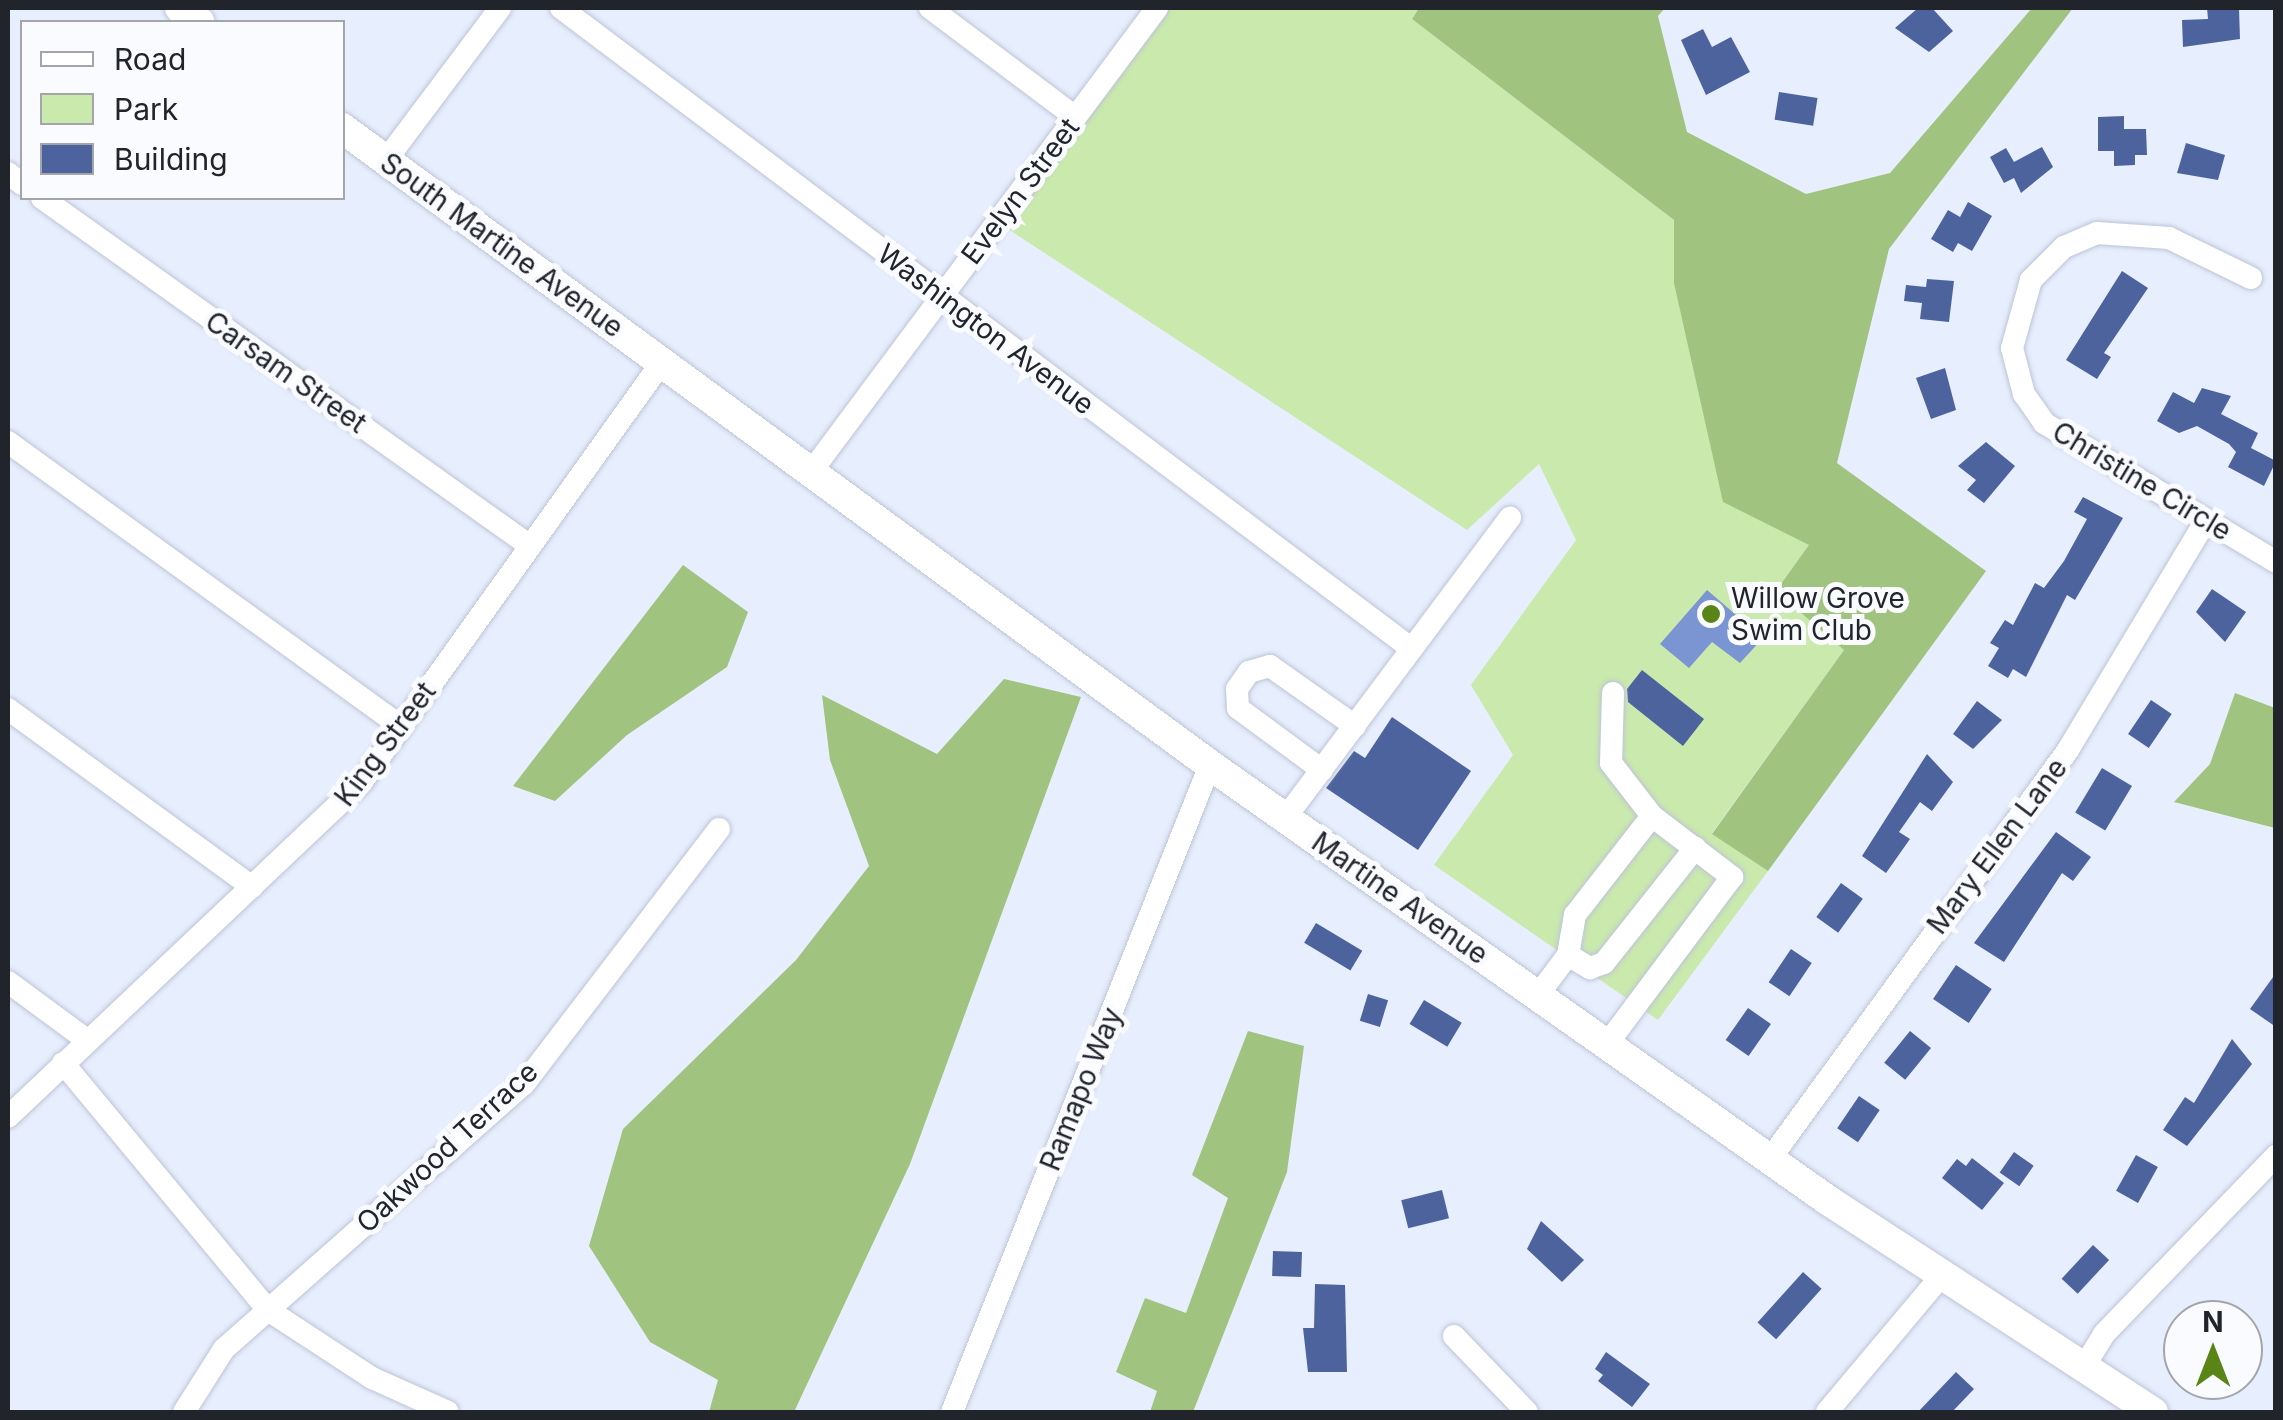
<!DOCTYPE html>
<style>
body{margin:0}
#map{position:relative;width:2283px;height:1420px;overflow:hidden;background:#e7eefd;font-family:Inter,sans-serif}
div>[style]{position:absolute}
[style*='--x']{left:calc(var(--x)*1px);top:calc(var(--y)*1px);width:calc(var(--w)*1px);rotate:calc(var(--a)*1deg)}
.green>*{inset:0;background:#cae9ad}
.forest>*{inset:0;background:#a1c380}
.water>*{inset:0;background:#7b94d2}
.building>*{inset:0;background:#4d639e;transform-origin:0 0}
.roads{filter:drop-shadow(0 0 2px #bdc4d7) drop-shadow(0 0 2px #bdc4d7)}
.minor>*{height:22px;margin:-11px;padding:0 11px;transform-origin:11px;border-radius:11px;background:#fff}
.major>*{height:30px;margin:-15px;padding:0 15px;transform-origin:15px;border-radius:15px;background:#fff}
.dots>*{width:28px;height:28px;translate:-50% -50%;box-sizing:border-box;border:5px solid #fafbff;border-radius:50%}
span{translate:-50% -50%;white-space:nowrap;text-align:center;line-height:1.15;-webkit-text-stroke:10px #fafbff;paint-order:stroke}
.street-label{font-size:28px;color:#21242b}
.poi-label{font-size:28px;color:#21242b}
.left{translate:0 -50%;text-align:left}
.frame{position:absolute;inset:0;border:10px solid #21242b;pointer-events:none}
.legend{position:absolute;left:20px;top:20px;width:325px;height:180px;box-sizing:border-box;background:#fafbff;border:2px solid #a3a5aa;margin:0;padding:12px 18px;list-style:none;font-size:30px;color:#21242b}
.legend li{display:flex;align-items:center;gap:20px;height:50px}
.legend b{width:50px;border:2px solid #a3a5aa}
.north{position:absolute;left:2163px;top:1300px;width:100px;height:100px;box-sizing:border-box;background:#fafbff;border:2px solid #a3a5aa;border-radius:50%;rotate:0deg;font-size:28px;font-weight:700;line-height:40px;text-align:center;color:#21242b}
.north::after{content:'';display:block;margin:auto;width:35px;height:45px;background:#588515;clip-path:polygon(50% 0,100% 100%,50% 72%,0 100%)}
</style>
<div id="map">
<div class="green">
<div style="clip-path:polygon(1161px 8px,1419px 8px,1412px 19px,1674px 220px,1674px 283px,1810px 545px,1844px 650px,1712px 833px,1768px 871px,1658px 1020px,1434px 865px,1513px 755px,1471px 685px,1576px 540px,1539px 464px,1467px 530px,1002px 225px)"></div>
</div>
<div class="forest">
<div style="clip-path:polygon(1419px 8px,1665px 8px,1658px 16px,1687px 132px,1806px 194px,1890px 173px,2032px 8px,2073px 8px,1889px 249px,1837px 463px,1986px 571px,1768px 871px,1712px 834px,1844px 650px,1776px 591px,1809px 545px,1723px 502px,1674px 283px,1674px 220px,1412px 19px)"></div>
<div style="clip-path:polygon(683px 565px,748px 612px,727px 667px,627px 735px,555px 801px,513px 786px)"></div>
<div style="clip-path:polygon(1004px 679px,1081px 697px,910px 1164px,794px 1412px,709px 1412px,718px 1380px,650px 1342px,589px 1246px,623px 1129px,796px 960px,869px 866px,830px 760px,822px 695px,937px 754px)"></div>
<div style="clip-path:polygon(2235px 693px,2275px 708px,2275px 828px,2174px 802px,2210px 764px)"></div>
<div style="clip-path:polygon(1248px 1031px,1304px 1046px,1287px 1172px,1193px 1412px,1150px 1412px,1157px 1391px,1116px 1372px,1145px 1298px,1186px 1313px,1228px 1198px,1192px 1175px)"></div>
</div>
<div class="water">
<div style="clip-path:polygon(1707px 590px,1763px 638px,1740px 663px,1712px 642px,1689px 668px,1660px 644px)"></div>
</div>
<div class="building">
<div style="clip-path:polygon(1918px 8px,1932px 8px,1953px 31px,1929px 52px,1895px 28px)"></div>
<div style="clip-path:polygon(2207px 8px,2239px 8px,2240px 39px,2183px 47px,2182px 20px,2208px 19px)"></div>
<div style="clip-path:polygon(1703px 29px,1712px 47px,1731px 37px,1750px 72px,1706px 95px,1681px 40px)"></div>
<div style="left:1779px;top:92px;width:39px;height:28px;rotate:9deg"></div>
<div style="clip-path:polygon(2124px 116px,2124px 129px,2146px 129px,2147px 155px,2135px 155px,2135px 165px,2114px 166px,2114px 151px,2098px 151px,2098px 117px)"></div>
<div style="clip-path:polygon(2186px 143px,2225px 155px,2218px 180px,2177px 173px)"></div>
<div style="clip-path:polygon(2042px 147px,2053px 167px,2021px 193px,2014px 178px,2004px 183px,1990px 157px,2006px 148px,2014px 162px)"></div>
<div style="clip-path:polygon(1968px 202px,1992px 216px,1972px 251px,1958px 243px,1953px 252px,1931px 239px,1948px 210px,1960px 217px)"></div>
<div style="clip-path:polygon(2122px 271px,2148px 288px,2104px 353px,2111px 357px,2097px 379px,2066px 360px)"></div>
<div style="clip-path:polygon(1927px 279px,1954px 281px,1949px 322px,1920px 319px,1922px 303px,1904px 301px,1906px 285px,1926px 287px)"></div>
<div style="clip-path:polygon(1945px 368px,1956px 410px,1931px 419px,1916px 378px)"></div>
<div style="clip-path:polygon(2202px 388px,2231px 396px,2221px 414px,2258px 433px,2251px 448px,2276px 461px,2264px 486px,2228px 467px,2236px 452px,2229px 444px,2197px 426px,2179px 433px,2157px 421px,2173px 392px,2194px 403px)"></div>
<div style="clip-path:polygon(1986px 442px,2015px 466px,1984px 503px,1967px 490px,1976px 480px,1958px 466px)"></div>
<div style="clip-path:polygon(2083px 497px,2123px 518px,2075px 600px,2067px 595px,2026px 677px,2013px 669px,2008px 678px,1988px 666px,1999px 648px,1990px 643px,2005px 620px,2013px 625px,2035px 583px,2044px 588px,2064px 561px,2087px 519px,2074px 512px)"></div>
<div style="clip-path:polygon(2212px 589px,2246px 612px,2225px 642px,2196px 612px)"></div>
<div style="clip-path:polygon(1642px 670px,1704px 719px,1683px 746px,1628px 702px,1627px 689px)"></div>
<div style="left:2151px;top:700px;width:25px;height:41px;rotate:34deg"></div>
<div style="clip-path:polygon(1977px 701px,2002px 720px,1973px 749px,1953px 734px)"></div>
<div style="clip-path:polygon(1392px 717px,1471px 771px,1418px 850px,1326px 788px,1354px 751px,1365px 758px)"></div>
<div style="clip-path:polygon(1927px 754px,1953px 782px,1932px 811px,1920px 802px,1899px 832px,1910px 839px,1886px 873px,1862px 856px)"></div>
<div style="left:2102px;top:768px;width:35px;height:52px;rotate:31deg"></div>
<div style="clip-path:polygon(2056px 832px,2091px 857px,2073px 881px,2062px 873px,2004px 962px,1974px 943px)"></div>
<div style="left:1841px;top:883px;width:27px;height:42px;rotate:36deg"></div>
<div style="left:1316px;top:923px;width:54px;height:23px;rotate:31deg"></div>
<div style="left:1791px;top:949px;width:25px;height:40px;rotate:34deg"></div>
<div style="left:1956px;top:965px;width:43px;height:41px;rotate:34deg"></div>
<div style="clip-path:polygon(2276px 973px,2276px 1027px,2250px 1009px)"></div>
<div style="left:1368px;top:994px;width:21px;height:28px;rotate:17deg"></div>
<div style="left:1424px;top:1000px;width:44px;height:28px;rotate:31deg"></div>
<div style="left:1748px;top:1008px;width:28px;height:39px;rotate:35deg"></div>
<div style="left:1910px;top:1031px;width:27px;height:41px;rotate:39deg"></div>
<div style="clip-path:polygon(2232px 1039px,2252px 1064px,2187px 1146px,2163px 1130px,2185px 1097px,2194px 1103px)"></div>
<div style="left:1859px;top:1096px;width:25px;height:39px;rotate:34deg"></div>
<div style="left:2014px;top:1152px;width:24px;height:25px;rotate:35deg"></div>
<div style="left:2136px;top:1155px;width:25px;height:41px;rotate:29deg"></div>
<div style="clip-path:polygon(1972px 1158px,2004px 1183px,1982px 1210px,1942px 1178px,1957px 1159px,1966px 1166px)"></div>
<div style="left:1442px;top:1190px;width:29px;height:42px;rotate:76deg"></div>
<div style="clip-path:polygon(1541px 1221px,1584px 1260px,1562px 1282px,1527px 1249px)"></div>
<div style="left:2093px;top:1245px;width:22px;height:46px;rotate:43deg"></div>
<div style="left:1273px;top:1251px;width:29px;height:25px;rotate:2deg"></div>
<div style="left:1803px;top:1272px;width:25px;height:68px;rotate:42deg"></div>
<div style="clip-path:polygon(1315px 1284px,1345px 1285px,1347px 1372px,1308px 1372px,1303px 1328px,1314px 1328px)"></div>
<div style="clip-path:polygon(1606px 1352px,1650px 1384px,1632px 1407px,1598px 1381px,1603px 1375px,1595px 1369px)"></div>
<div style="clip-path:polygon(1956px 1372px,1974px 1389px,1952px 1412px,1918px 1412px)"></div>
</div>
<div class="roads">
<div class="minor">
<div style="--x:561;--y:8;--w:1065;--a:36.99"></div>
<div style="--x:930;--y:8;--w:181;--a:36.9"></div>
<div style="--x:386;--y:160;--w:190;--a:-53.1"></div>
<div style="--x:8;--y:173;--w:18;--a:38"></div>
<div style="--x:42;--y:198;--w:599;--a:35.49"></div>
<div style="--x:2251;--y:278;--w:91;--a:-154"></div>
<div style="--x:2169;--y:238;--w:72;--a:-176"></div>
<div style="--x:2097;--y:233;--w:36;--a:157"></div>
<div style="--x:2064;--y:247;--w:47;--a:135"></div>
<div style="--x:2031;--y:280;--w:71;--a:105.6"></div>
<div style="--x:2012;--y:348;--w:48;--a:75.4"></div>
<div style="--x:2024;--y:394;--w:35;--a:55"></div>
<div style="--x:2044;--y:423;--w:270;--a:30.9"></div>
<div style="--x:8;--y:442;--w:485;--a:35.9"></div>
<div style="--x:811;--y:472;--w:579;--a:-53.29"></div>
<div style="--x:1613;--y:693;--w:70;--a:91.6"></div>
<div style="--x:1611;--y:763;--w:67;--a:52.3"></div>
<div style="--x:8;--y:709;--w:302;--a:36.1"></div>
<div style="--x:1322;--y:770;--w:104;--a:-143.6"></div>
<div style="--x:1238;--y:708;--w:19;--a:-93"></div>
<div style="--x:1237;--y:689;--w:21;--a:-55"></div>
<div style="--x:1249;--y:672;--w:22;--a:-16"></div>
<div style="--x:1270;--y:666;--w:104;--a:35.2"></div>
<div style="--x:1286;--y:817;--w:374;--a:-53.2"></div>
<div style="--x:1568;--y:955;--w:26;--a:31"></div>
<div style="--x:1590;--y:968;--w:15;--a:-20"></div>
<div style="--x:1604;--y:963;--w:147;--a:-51.6"></div>
<div style="--x:8;--y:982;--w:98;--a:36.3"></div>
<div style="--x:1538;--y:995;--w:50;--a:-53.1"></div>
<div style="--x:1568;--y:955;--w:41;--a:-80.1"></div>
<div style="--x:1575;--y:915;--w:125;--a:-52.1"></div>
<div style="--x:1652;--y:816;--w:101;--a:37.3"></div>
<div style="--x:1732;--y:877;--w:209;--a:126.8"></div>
<div style="--x:63;--y:1063;--w:321;--a:50.3"></div>
<div style="--x:268;--y:1310;--w:124;--a:33.2"></div>
<div style="--x:372;--y:1378;--w:83;--a:24.1"></div>
<div style="--x:8;--y:1117;--w:486;--a:-43.4"></div>
<div style="--x:361;--y:783;--w:518;--a:-54.44"></div>
<div style="--x:1770;--y:1159;--w:506;--a:-53.92"></div>
<div style="--x:2068;--y:750;--w:268;--a:-59"></div>
<div style="--x:1454;--y:1336;--w:105;--a:46.2"></div>
<div style="--x:2083;--y:1368;--w:40;--a:-58"></div>
<div style="--x:2104;--y:1334;--w:248;--a:-46"></div>
<div style="--x:184;--y:1412;--w:75;--a:-57.6"></div>
<div style="--x:224;--y:1349;--w:400;--a:-41.5"></div>
<div style="--x:524;--y:1084;--w:321;--a:-52.6"></div>
<div style="--x:952;--y:1412;--w:697;--a:-68.26"></div>
<div style="--x:1827;--y:1412;--w:179;--a:-50"></div>
</div>
<div class="major">
<div style="--x:180;--y:8;--w:24;--a:36"></div>
<div style="--x:342;--y:128;--w:1077;--a:36.27"></div>
<div style="--x:1210;--y:765;--w:757;--a:35.16"></div>
<div style="--x:1829;--y:1201;--w:387;--a:33.1"></div>
</div>
</div>
<div class="dots">
<div style="left:1711px;top:614px;background:#588515"></div>
</div>
<div class="street-label">
<span style="left:1020px;top:191px;rotate:-53deg">Evelyn Street</span>
<span style="left:502px;top:245px;rotate:36deg">South Martine Avenue</span>
<span style="left:986px;top:329px;rotate:37deg">Washington Avenue</span>
<span style="left:286px;top:372px;rotate:35deg">Carsam Street</span>
<span style="left:2142px;top:481px;rotate:31deg">Christine Circle</span>
<span style="left:385px;top:744px;rotate:-53deg">King Street</span>
<span style="left:1997px;top:846px;rotate:-53deg">Mary Ellen Lane</span>
<span style="left:1400px;top:898px;rotate:35deg">Martine Avenue</span>
<span style="left:1081px;top:1089px;rotate:-68deg">Ramapo Way</span>
<span style="left:447px;top:1147px;rotate:-43deg">Oakwood Terrace</span>
</div>
<div class="poi-label">
<span class="left" style="left:1731px;top:614px">Willow Grove<br>Swim Club</span>
</div>
<div class="frame"></div>
<ul class="legend">
<li><b style="height:12px;background:#fff"></b>Road</li>
<li><b style="height:28px;background:#cae9ad"></b>Park</li>
<li><b style="height:28px;background:#4d639e"></b>Building</li>
</ul>
<div class="north">N</div>
</div>
